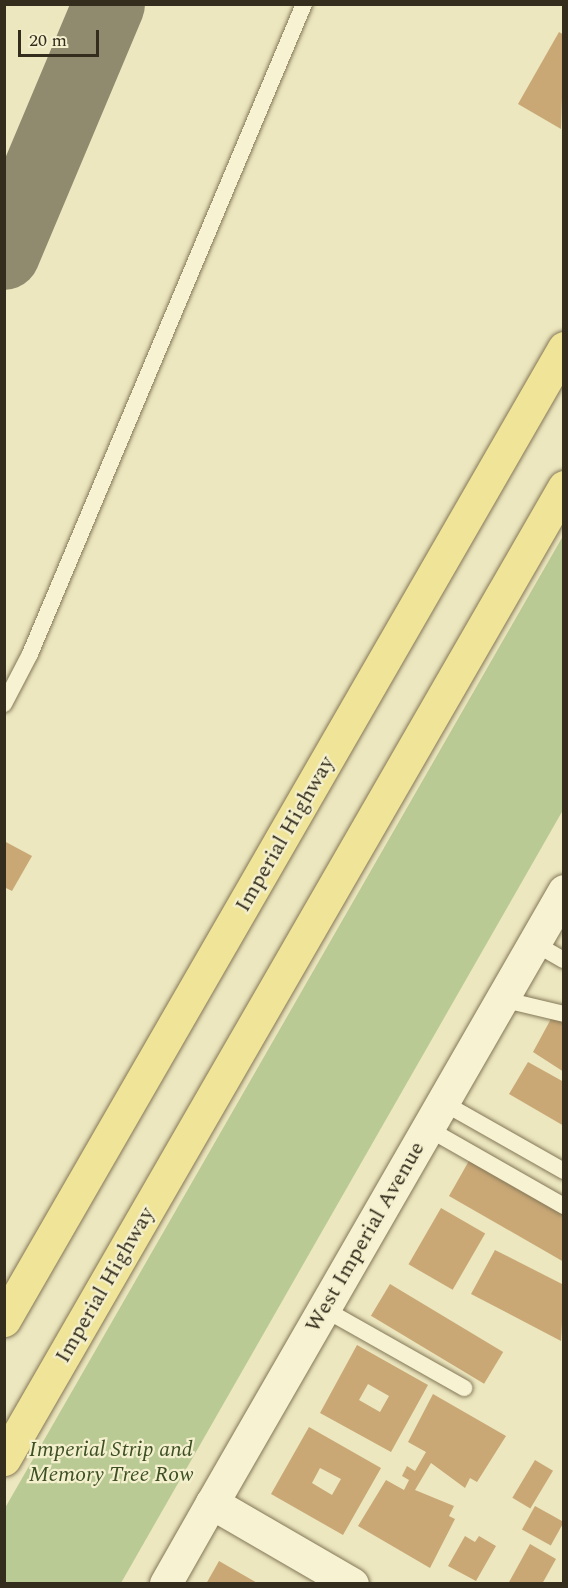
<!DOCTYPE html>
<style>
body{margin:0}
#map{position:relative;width:568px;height:1588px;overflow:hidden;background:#ece7bf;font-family:Spectral,serif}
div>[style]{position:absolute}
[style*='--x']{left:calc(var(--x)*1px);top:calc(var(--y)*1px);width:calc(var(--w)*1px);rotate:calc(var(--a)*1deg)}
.green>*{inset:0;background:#baca94}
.taxiway>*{height:72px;margin:-36px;padding:0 36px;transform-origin:36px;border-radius:36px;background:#908a6e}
.building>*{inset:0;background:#c9a876;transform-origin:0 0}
.roads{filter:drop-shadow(0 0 2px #847758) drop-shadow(0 0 2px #847758)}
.lane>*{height:16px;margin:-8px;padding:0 8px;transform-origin:8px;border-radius:8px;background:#f7f3d2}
.street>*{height:32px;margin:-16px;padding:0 16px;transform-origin:16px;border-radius:16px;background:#f7f3d2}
.secondary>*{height:33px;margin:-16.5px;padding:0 16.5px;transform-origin:16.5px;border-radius:16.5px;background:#f7f3d2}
.primary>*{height:33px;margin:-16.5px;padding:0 16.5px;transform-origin:16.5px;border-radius:16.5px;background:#efe497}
span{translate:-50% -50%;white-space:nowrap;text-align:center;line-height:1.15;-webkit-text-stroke:4.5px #f4f0ce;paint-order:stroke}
.street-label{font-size:22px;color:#342c1c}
.park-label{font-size:22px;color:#3d5023;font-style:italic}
.frame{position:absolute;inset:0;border:6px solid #342c1c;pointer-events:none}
.scale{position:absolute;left:18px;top:30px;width:81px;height:27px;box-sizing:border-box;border:3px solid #342c1c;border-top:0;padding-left:8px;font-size:18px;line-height:21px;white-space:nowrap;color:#342c1c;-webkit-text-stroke:4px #f4f0ce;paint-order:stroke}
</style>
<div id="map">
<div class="green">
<div style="clip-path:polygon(563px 536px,563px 810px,121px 1583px,5px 1583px,5px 1508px)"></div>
</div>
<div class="taxiway">
<div style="--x:4;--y:254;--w:271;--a:-67.2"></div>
</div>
<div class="building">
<div style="clip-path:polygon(559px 32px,564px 35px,561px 129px,518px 104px)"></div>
<div style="clip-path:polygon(4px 841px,32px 856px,12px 891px,4px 887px)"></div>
<div style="clip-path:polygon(552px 1017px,564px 1021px,564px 1072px,533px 1052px)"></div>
<div style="clip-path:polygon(528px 1062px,564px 1082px,564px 1126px,509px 1094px)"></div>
<div style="clip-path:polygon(470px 1159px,564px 1213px,564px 1262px,449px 1196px)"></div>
<div style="left:441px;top:1208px;width:51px;height:65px;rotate:30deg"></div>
<div style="clip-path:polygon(495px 1250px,564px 1285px,561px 1341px,471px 1294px)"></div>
<div style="left:390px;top:1284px;width:132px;height:37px;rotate:31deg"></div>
<div style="clip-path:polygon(evenodd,357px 1345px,428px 1385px,391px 1452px,320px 1413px,357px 1345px,368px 1384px,389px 1396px,380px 1412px,359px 1400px,368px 1384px)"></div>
<div style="clip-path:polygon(433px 1394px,506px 1436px,477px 1482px,470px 1478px,465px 1488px,431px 1463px,415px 1490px,454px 1506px,449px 1516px,455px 1519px,430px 1568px,358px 1526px,386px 1480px,404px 1490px,409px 1480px,402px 1476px,407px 1466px,415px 1471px,426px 1452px,408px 1442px)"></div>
<div style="clip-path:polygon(evenodd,309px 1427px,381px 1468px,343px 1535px,271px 1494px,309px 1427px,320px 1468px,341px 1479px,332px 1495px,312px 1483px,320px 1468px)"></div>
<div style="left:535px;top:1460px;width:21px;height:44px;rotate:31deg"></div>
<div style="left:535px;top:1506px;width:33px;height:27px;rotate:29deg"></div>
<div style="clip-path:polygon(465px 1536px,475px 1542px,479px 1536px,496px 1546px,476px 1581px,448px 1566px)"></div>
<div style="clip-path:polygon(530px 1544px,556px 1559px,542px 1584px,508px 1584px)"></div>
<div style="clip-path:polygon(219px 1561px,259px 1584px,206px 1584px)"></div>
</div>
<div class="roads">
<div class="lane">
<div style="--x:4;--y:704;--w:56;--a:-62.5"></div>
<div style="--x:30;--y:654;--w:705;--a:-67.14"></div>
<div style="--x:534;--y:943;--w:34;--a:30"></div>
<div style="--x:501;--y:999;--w:65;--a:13.4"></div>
<div style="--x:442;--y:1102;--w:140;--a:29.5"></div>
<div style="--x:427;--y:1128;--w:158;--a:29.7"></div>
<div style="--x:324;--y:1309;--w:161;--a:29.4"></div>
</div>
<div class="street">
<div style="--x:166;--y:1584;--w:93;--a:-60.4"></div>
</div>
<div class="secondary">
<div style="--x:352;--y:1584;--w:162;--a:-149.9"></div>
<div style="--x:212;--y:1503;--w:706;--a:-60.09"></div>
</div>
<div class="primary">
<div style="--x:4;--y:1320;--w:1122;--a:-60.05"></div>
<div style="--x:4;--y:1459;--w:1122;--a:-60.05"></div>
</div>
</div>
<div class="street-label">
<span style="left:285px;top:834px;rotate:-60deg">Imperial Highway</span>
<span style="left:365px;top:1237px;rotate:-60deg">West Imperial Avenue</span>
<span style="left:105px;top:1285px;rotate:-60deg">Imperial Highway</span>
</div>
<div class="park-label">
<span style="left:111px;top:1462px">Imperial Strip and<br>Memory Tree Row</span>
</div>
<div class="frame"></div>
<div class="scale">20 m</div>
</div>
